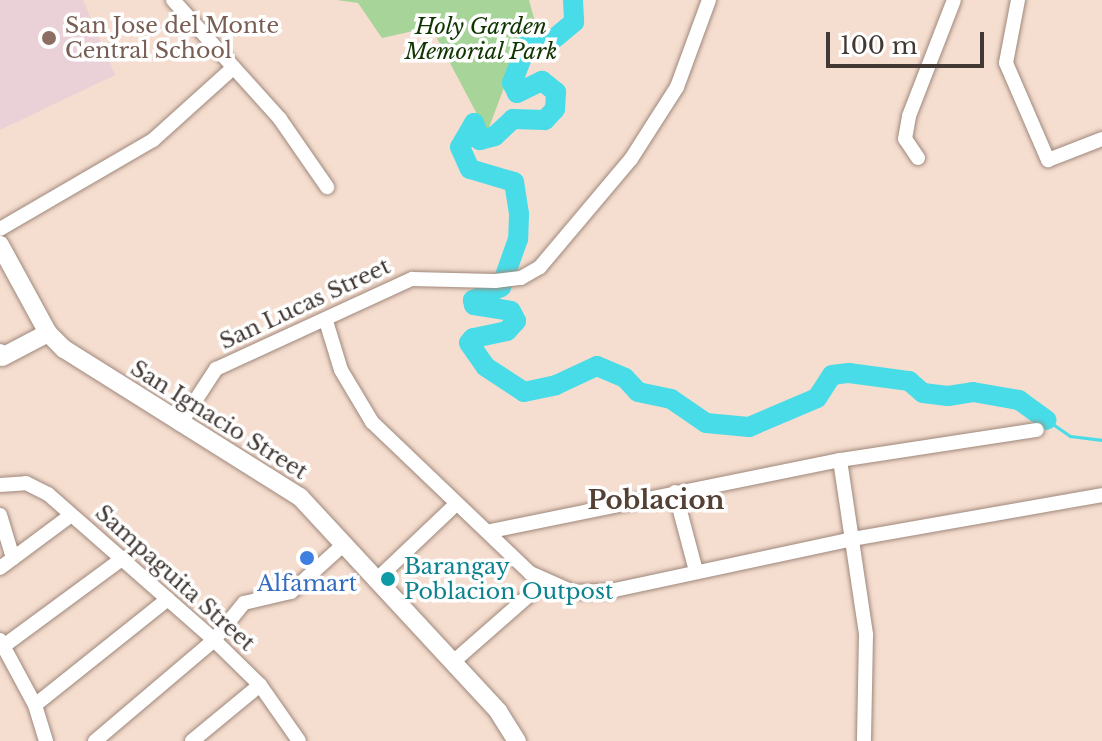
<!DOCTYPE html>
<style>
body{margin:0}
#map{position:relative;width:1102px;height:741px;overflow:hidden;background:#f5ddcf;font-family:"Libre Baskerville",serif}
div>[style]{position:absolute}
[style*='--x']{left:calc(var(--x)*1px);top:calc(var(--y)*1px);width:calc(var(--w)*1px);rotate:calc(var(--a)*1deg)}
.education>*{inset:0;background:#ead1d8}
.green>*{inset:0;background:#a7d498}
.stream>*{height:3px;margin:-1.5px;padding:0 1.5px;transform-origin:1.5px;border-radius:1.5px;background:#47dce8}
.river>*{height:20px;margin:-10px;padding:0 10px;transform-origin:10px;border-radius:10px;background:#47dce8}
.roads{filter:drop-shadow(0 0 2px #9e887b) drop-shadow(0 0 2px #9e887b)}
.minor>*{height:14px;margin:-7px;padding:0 7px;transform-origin:7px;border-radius:7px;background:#fff}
.major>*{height:18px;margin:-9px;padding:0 9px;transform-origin:9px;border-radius:9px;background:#fff}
.dots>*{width:22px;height:22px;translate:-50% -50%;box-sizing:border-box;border:4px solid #fff;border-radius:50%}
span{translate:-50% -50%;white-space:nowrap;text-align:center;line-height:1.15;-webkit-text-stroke:7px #fff;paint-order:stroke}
.education-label{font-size:22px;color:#785e54}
.left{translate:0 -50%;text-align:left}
.park-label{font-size:22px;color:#103600;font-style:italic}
.street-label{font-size:22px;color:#423934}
.culture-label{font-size:22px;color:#0d838f}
.shop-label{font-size:22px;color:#366cbe}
.quarter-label{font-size:26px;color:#544135;font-weight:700}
.scale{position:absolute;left:826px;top:32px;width:158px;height:36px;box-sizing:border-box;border:4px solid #423934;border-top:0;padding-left:10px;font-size:24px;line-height:28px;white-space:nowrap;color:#423934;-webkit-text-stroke:6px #fff;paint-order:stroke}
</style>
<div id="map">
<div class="education">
<div style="clip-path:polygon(0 0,83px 0,115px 75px,0 130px)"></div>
</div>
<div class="green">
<div style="clip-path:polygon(337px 0,529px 0,538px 33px,521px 42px,487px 133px,431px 27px,382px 38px,358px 3px)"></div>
</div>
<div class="stream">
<div style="--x:1047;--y:420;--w:28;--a:35"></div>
<div style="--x:1070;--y:436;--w:32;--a:7"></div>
</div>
<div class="river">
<div style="--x:573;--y:0;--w:22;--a:87"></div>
<div style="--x:574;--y:22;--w:30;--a:140"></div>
<div style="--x:551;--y:41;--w:23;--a:178"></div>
<div style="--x:528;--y:42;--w:44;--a:111.3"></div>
<div style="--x:512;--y:83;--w:11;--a:63"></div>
<div style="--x:517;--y:93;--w:28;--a:-26"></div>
<div style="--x:542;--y:81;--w:18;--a:38"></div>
<div style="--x:556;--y:92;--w:17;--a:93"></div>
<div style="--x:555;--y:109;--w:15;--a:132"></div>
<div style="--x:545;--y:120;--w:32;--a:-178"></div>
<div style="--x:513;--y:119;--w:25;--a:137"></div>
<div style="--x:495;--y:136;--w:16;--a:165"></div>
<div style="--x:480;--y:140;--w:18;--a:-109"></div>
<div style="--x:474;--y:123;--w:28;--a:120"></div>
<div style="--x:460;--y:147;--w:24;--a:66"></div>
<div style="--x:470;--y:169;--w:46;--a:16.5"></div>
<div style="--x:514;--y:182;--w:33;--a:81"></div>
<div style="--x:519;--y:215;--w:24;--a:92"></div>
<div style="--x:518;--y:239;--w:51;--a:109.5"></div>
<div style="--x:501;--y:287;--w:31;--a:155"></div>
<div style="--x:473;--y:300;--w:5;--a:79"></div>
<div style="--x:474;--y:305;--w:37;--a:9"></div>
<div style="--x:511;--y:311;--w:11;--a:63"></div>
<div style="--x:516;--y:321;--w:13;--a:132"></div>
<div style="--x:507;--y:331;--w:35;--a:168"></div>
<div style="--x:473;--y:338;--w:6;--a:129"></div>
<div style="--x:469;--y:343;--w:29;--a:55"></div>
<div style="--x:486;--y:367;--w:45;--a:33.3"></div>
<div style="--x:524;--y:392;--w:33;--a:-12"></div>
<div style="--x:556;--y:385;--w:45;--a:-24.9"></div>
<div style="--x:597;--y:366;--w:30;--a:23"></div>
<div style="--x:625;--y:378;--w:19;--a:47"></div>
<div style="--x:638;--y:392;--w:34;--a:12"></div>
<div style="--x:671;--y:399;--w:42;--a:34.4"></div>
<div style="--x:706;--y:423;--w:43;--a:5.3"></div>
<div style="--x:749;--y:427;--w:74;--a:-23.1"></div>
<div style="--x:817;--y:398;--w:27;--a:-57"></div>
<div style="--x:832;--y:375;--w:17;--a:-7"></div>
<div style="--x:849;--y:373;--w:61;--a:7.6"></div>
<div style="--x:909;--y:381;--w:18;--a:41"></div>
<div style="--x:923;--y:393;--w:25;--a:7"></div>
<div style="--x:948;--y:396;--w:25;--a:-9"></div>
<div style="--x:973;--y:392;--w:47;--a:9.9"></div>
<div style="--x:1019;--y:400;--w:34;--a:36"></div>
</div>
<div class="roads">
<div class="minor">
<div style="--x:173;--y:0;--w:160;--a:48"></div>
<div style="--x:280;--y:119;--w:83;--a:55.3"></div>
<div style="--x:1018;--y:0;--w:64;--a:100.8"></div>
<div style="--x:1006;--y:63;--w:106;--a:66.6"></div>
<div style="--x:1048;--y:160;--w:58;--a:-21.3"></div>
<div style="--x:918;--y:158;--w:23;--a:-124"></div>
<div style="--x:905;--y:139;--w:23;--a:-80"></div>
<div style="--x:909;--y:116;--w:124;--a:-68.8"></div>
<div style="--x:0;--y:229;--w:177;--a:-30.2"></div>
<div style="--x:153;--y:140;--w:108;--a:-42"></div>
<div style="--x:326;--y:321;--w:51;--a:73"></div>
<div style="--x:341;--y:370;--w:61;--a:59.2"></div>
<div style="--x:372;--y:422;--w:219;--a:43.7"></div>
<div style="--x:530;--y:573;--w:47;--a:23.8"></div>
<div style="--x:573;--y:592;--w:37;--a:-2"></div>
<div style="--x:610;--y:591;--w:249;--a:-12.1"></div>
<div style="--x:853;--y:539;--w:253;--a:-10"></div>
<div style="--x:180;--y:424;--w:66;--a:-56.8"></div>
<div style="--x:216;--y:369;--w:216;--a:-24.7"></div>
<div style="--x:412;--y:279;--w:83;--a:1.4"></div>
<div style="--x:495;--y:281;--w:26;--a:-7"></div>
<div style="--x:521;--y:278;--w:22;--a:-30"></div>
<div style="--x:540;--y:267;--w:141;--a:-49.9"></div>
<div style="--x:631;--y:159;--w:85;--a:-57.4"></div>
<div style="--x:677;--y:87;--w:93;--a:-69.8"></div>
<div style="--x:840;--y:460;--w:177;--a:81.5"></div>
<div style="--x:866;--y:635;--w:106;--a:91.1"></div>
<div style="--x:0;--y:485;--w:26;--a:-4"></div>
<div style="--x:26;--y:483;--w:25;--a:27"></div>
<div style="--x:48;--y:494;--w:221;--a:41.3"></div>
<div style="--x:214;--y:640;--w:64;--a:44.4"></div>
<div style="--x:260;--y:685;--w:68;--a:55.1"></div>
<div style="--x:675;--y:492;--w:82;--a:75.1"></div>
<div style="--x:0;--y:515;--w:45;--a:73.2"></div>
<div style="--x:491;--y:531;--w:356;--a:-11.5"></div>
<div style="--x:840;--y:460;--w:199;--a:-8.7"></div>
<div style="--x:0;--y:568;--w:89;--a:-36.7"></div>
<div style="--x:375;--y:581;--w:110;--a:-43.5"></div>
<div style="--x:0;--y:640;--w:74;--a:61.7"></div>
<div style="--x:35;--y:705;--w:38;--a:73"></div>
<div style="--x:5;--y:645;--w:147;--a:-36.4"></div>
<div style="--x:453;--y:662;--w:121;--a:-41.3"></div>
<div style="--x:35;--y:705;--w:170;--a:-38.6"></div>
<div style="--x:95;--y:741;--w:156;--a:-40.3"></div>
<div style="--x:214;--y:640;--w:48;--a:-51"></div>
<div style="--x:244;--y:603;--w:48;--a:-13.2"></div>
<div style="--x:291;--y:592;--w:70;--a:-42.1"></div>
<div style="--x:192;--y:741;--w:88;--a:-39.5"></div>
</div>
<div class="major">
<div style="--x:0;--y:245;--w:100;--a:61.4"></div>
<div style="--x:48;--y:333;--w:23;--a:45"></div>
<div style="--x:64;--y:349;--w:279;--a:32.1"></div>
<div style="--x:300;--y:497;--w:292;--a:47.2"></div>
<div style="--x:498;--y:711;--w:36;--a:58"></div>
<div style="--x:0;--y:353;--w:4;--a:63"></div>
<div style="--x:2;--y:357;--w:52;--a:-27.6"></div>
</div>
</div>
<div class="dots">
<div style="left:49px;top:38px;background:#8d6e63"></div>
<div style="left:307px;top:558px;background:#3f7fe0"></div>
<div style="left:388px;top:579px;background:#0f9aa8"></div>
</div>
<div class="education-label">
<span class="left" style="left:65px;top:38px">San Jose del Monte<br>Central School</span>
</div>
<div class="park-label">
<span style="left:481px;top:39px">Holy Garden<br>Memorial Park</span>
</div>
<div class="street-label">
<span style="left:305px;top:304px;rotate:-25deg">San Lucas Street</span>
<span style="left:219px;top:420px;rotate:32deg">San Ignacio Street</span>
<span style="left:175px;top:578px;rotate:42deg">Sampaguita Street</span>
</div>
<div class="culture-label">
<span class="left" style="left:404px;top:579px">Barangay<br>Poblacion Outpost</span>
</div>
<div class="shop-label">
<span style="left:307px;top:584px">Alfamart</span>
</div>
<div class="quarter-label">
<span style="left:656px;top:501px">Poblacion</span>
</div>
<div class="scale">100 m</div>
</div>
